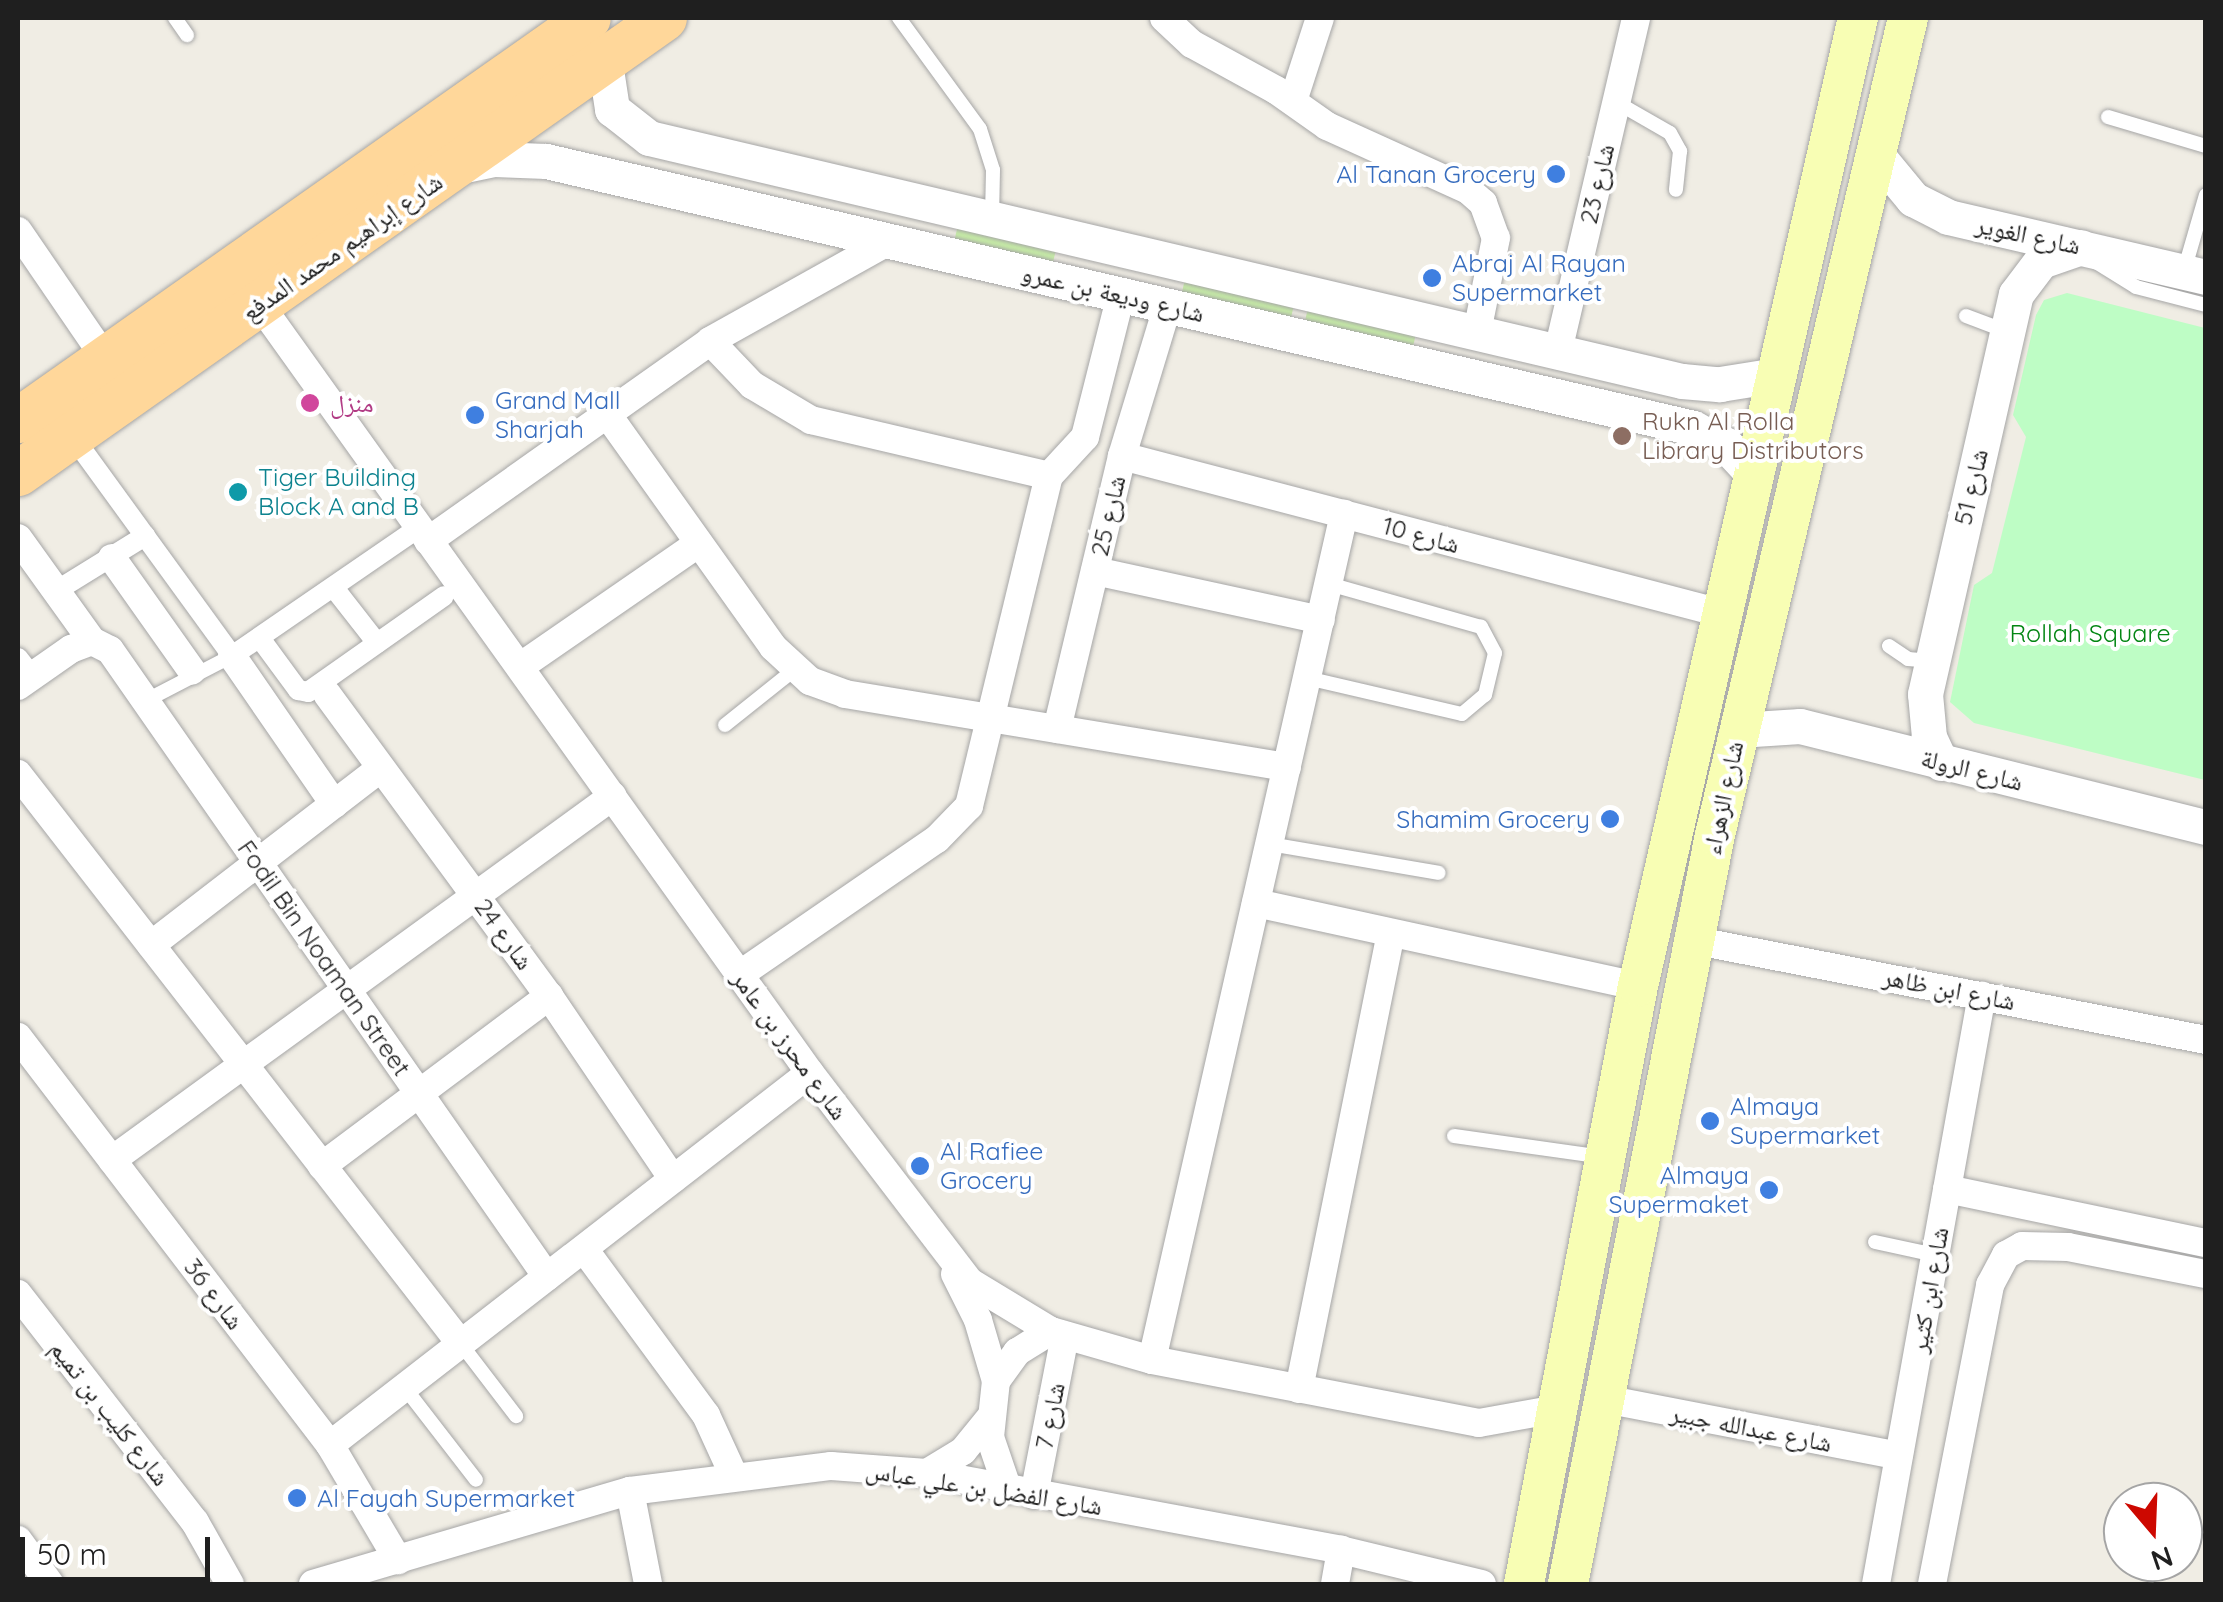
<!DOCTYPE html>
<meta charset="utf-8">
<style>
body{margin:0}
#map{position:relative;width:2223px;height:1602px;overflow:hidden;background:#f0ede4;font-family:Quicksand,"Noto Naskh Arabic",sans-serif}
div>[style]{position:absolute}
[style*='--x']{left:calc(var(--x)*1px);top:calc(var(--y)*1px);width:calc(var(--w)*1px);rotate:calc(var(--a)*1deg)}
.grass>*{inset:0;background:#c7eea6;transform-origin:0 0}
.park>*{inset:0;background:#befdc5}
.roads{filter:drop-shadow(0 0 2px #a6a6a6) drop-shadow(0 0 2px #a6a6a6)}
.service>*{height:14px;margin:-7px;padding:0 7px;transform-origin:7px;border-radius:7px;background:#fff}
.pedestrian>*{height:20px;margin:-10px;padding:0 10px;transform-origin:10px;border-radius:10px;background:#fff}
.minor>*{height:28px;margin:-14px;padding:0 14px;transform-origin:14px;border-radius:14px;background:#fff}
.tertiary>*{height:35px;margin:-17.5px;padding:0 17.5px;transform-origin:17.5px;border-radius:17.5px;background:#fff}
.secondary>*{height:40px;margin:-20px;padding:0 20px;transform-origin:20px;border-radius:20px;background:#f8feb4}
.primary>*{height:45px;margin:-22.5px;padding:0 22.5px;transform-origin:22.5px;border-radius:22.5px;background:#ffd79a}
.dots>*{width:28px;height:28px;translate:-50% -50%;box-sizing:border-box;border:5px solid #fff;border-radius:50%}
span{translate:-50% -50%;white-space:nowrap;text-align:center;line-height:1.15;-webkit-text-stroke:8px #fff;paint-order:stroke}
.shop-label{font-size:25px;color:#366cbe}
.right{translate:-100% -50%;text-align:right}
.left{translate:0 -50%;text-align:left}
.street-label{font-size:25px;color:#1f1f1f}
.hotel-label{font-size:25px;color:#b23c85}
.education-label{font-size:25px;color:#785e54}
.culture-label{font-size:25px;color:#0d838f}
.park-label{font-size:25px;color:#038613}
.frame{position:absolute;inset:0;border:20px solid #1f1f1f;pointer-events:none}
.north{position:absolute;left:2103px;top:1482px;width:100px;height:100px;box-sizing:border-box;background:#fff;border:2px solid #a5a5a5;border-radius:50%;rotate:161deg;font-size:28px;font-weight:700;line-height:40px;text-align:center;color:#1f1f1f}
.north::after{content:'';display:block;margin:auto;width:35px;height:45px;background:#cd0800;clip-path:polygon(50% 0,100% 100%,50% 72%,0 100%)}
.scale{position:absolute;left:20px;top:1537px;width:190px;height:45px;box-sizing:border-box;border:5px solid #1f1f1f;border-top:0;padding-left:12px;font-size:30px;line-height:35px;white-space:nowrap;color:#1f1f1f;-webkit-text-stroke:8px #fff;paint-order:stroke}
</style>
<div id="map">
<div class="grass">
<div style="left:958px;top:225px;width:101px;height:16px;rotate:13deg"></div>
<div style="left:1185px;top:279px;width:112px;height:14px;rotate:13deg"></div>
<div style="left:1308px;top:308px;width:111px;height:14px;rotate:13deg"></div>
</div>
<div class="park">
<div style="clip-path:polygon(2067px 293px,2205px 328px,2205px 780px,1974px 723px,1950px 702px,1974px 585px,1992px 573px,2026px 437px,2013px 415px,2036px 315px,2044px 300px)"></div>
</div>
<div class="roads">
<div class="service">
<div style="--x:175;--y:18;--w:21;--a:55"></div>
<div style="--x:899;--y:18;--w:137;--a:53.9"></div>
<div style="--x:980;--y:129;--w:43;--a:72.4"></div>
<div style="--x:993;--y:170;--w:46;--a:91.2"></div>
<div style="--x:1616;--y:102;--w:62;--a:29.9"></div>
<div style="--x:1670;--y:133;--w:21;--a:61"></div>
<div style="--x:1680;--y:151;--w:39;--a:96"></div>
<div style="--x:2108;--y:117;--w:102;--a:16.5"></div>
<div style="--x:2096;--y:262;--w:47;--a:32"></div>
<div style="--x:2136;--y:287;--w:72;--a:14.4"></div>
<div style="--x:2184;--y:271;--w:79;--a:-73.9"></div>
<div style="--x:1966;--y:316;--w:43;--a:20.6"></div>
<div style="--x:1889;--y:646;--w:23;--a:34"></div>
<div style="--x:1908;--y:659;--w:21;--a:5"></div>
<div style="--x:1307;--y:678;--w:159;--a:13.1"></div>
<div style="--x:1462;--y:714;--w:30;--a:-40"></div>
<div style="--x:1485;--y:695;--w:43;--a:-76.6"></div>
<div style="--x:1495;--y:653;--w:30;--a:-118"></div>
<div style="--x:1481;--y:627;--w:158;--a:-164.2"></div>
<div style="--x:147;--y:700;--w:96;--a:-27.4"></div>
<div style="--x:725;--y:725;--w:88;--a:-38.6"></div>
<div style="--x:1270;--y:844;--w:171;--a:9.7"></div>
<div style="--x:1454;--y:1136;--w:150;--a:8"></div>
<div style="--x:1875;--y:1242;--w:61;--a:12.2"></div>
<div style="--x:461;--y:1344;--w:91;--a:52.6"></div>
<div style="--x:405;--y:1388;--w:116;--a:52.3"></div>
</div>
<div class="pedestrian">
<div style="--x:73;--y:437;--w:271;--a:54"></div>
<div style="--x:232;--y:656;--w:226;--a:-34.5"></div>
<div style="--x:334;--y:588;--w:70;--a:52"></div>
<div style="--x:56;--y:591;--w:105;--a:-31.7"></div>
<div style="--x:262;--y:641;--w:61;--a:53.7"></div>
<div style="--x:298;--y:690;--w:10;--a:11"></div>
<div style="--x:308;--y:692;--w:166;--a:-35.2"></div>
<div style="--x:18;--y:658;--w:23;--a:52"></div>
</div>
<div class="minor">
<div style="--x:1164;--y:18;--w:38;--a:43"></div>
<div style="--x:1192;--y:44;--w:96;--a:28.7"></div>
<div style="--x:1276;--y:90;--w:62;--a:35.2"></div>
<div style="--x:1327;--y:126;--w:155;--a:24.4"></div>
<div style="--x:1468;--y:190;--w:20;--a:41"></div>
<div style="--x:1483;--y:203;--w:37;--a:70"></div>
<div style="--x:1496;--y:238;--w:96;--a:101.4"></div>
<div style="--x:1293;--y:101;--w:87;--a:-72"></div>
<div style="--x:18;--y:231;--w:154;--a:55.6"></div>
<div style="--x:260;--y:305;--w:945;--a:54.39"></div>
<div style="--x:810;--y:1073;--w:263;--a:52.6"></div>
<div style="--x:970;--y:1282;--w:95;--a:31.2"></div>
<div style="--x:1051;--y:1331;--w:105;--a:16"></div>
<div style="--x:1152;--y:1360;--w:333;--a:10.9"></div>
<div style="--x:1479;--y:1423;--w:79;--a:-10.2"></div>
<div style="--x:710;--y:341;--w:61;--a:46.3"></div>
<div style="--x:752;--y:385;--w:69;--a:30.7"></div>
<div style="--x:811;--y:420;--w:244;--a:13.2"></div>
<div style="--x:1558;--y:351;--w:342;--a:-76.8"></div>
<div style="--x:607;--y:414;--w:286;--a:54.5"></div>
<div style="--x:773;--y:647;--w:50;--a:42.6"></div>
<div style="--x:810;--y:681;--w:37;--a:20"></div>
<div style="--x:845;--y:694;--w:448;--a:9.4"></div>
<div style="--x:1122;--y:456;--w:619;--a:14.69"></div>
<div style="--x:18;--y:538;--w:127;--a:54.3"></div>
<div style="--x:428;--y:541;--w:346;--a:-35.3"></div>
<div style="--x:710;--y:341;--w:205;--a:-29.2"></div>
<div style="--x:112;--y:558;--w:138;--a:54.7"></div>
<div style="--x:1095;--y:571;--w:231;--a:12.2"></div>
<div style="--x:232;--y:656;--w:180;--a:55.4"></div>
<div style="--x:521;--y:666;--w:216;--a:-34.6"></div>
<div style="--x:18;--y:686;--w:65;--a:-34.9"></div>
<div style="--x:71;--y:649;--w:22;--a:-21"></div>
<div style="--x:92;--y:641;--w:20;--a:27"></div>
<div style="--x:110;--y:650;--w:764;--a:55.12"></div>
<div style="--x:327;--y:694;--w:375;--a:53.7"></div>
<div style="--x:549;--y:996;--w:221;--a:55.9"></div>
<div style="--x:1057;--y:729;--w:281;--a:-76.6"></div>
<div style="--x:1122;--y:456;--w:158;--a:-73.1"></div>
<div style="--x:18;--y:774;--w:722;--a:52.15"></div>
<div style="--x:1256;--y:903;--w:391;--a:12.3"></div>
<div style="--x:1692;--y:940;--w:524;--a:11.01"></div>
<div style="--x:151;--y:945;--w:290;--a:-37.6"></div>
<div style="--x:739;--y:975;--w:240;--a:-34.5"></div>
<div style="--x:937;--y:839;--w:46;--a:-45.9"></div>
<div style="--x:969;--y:806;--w:340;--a:-76.4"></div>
<div style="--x:1049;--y:476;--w:53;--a:-47.3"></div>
<div style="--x:1085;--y:437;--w:146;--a:-75.8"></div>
<div style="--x:18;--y:1037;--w:514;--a:52.59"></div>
<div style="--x:330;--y:1445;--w:134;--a:59.4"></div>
<div style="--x:112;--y:1160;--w:619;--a:-36"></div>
<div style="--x:322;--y:1166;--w:284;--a:-36.8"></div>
<div style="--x:1947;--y:1189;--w:265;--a:11.8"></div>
<div style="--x:584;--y:1249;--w:206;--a:53.7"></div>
<div style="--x:706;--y:1415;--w:65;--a:65.4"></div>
<div style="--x:955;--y:1274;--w:51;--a:63.4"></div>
<div style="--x:978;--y:1320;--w:64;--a:73.6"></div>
<div style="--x:18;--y:1294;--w:289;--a:52.2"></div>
<div style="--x:195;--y:1522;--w:71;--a:60.6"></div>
<div style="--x:1152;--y:1360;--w:868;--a:-77.21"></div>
<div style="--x:1299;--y:1389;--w:465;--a:-78.6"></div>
<div style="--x:1604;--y:1399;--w:300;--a:10.9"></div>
<div style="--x:330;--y:1445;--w:607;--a:-37.78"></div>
<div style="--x:927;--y:1473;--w:42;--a:-31.4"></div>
<div style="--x:963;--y:1451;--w:43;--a:-50.7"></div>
<div style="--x:1008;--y:1490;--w:56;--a:-108.8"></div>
<div style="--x:990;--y:1437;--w:56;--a:-83.9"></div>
<div style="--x:996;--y:1381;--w:36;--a:-54"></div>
<div style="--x:1017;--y:1352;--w:40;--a:-32"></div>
<div style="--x:630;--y:1491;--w:95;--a:79"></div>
<div style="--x:1034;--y:1495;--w:162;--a:-79"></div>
<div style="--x:18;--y:1540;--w:54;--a:54"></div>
<div style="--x:313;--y:1584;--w:330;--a:-16.4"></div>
<div style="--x:630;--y:1491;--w:203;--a:-7.1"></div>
<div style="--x:831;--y:1466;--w:96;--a:4.2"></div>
<div style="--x:927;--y:1473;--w:421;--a:10.5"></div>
<div style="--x:1341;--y:1550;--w:145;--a:13.6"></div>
<div style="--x:1335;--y:1584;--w:35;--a:-80"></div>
<div style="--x:1876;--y:1584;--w:598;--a:-79.8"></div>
<div style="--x:1932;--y:1584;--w:305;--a:-79"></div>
<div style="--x:1990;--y:1285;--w:34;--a:-62"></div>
<div style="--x:2006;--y:1255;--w:18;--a:-29"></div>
<div style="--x:2022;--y:1246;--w:46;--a:1.2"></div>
<div style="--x:2068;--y:1247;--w:141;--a:11.1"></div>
</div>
<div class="tertiary">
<div style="--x:605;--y:63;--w:47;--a:81.3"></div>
<div style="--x:612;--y:109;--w:47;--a:38.1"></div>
<div style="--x:649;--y:138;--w:1061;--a:13.24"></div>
<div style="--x:1682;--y:381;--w:38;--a:5"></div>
<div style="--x:1720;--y:384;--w:57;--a:-9.1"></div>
<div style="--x:1875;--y:153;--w:60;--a:50.4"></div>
<div style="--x:1913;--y:199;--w:39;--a:27"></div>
<div style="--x:1948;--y:217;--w:265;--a:13.1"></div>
<div style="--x:456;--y:167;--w:39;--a:-12"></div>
<div style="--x:494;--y:159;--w:52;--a:2.2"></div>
<div style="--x:546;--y:161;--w:1178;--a:13.1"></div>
<div style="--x:1693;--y:428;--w:37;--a:27"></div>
<div style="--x:1726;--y:445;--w:40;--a:47"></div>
<div style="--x:1738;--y:730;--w:62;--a:-3.7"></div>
<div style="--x:1800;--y:726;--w:418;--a:14"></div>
<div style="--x:1941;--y:763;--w:29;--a:-115"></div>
<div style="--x:1929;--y:737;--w:43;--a:-95.3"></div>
<div style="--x:1925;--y:694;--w:410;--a:-77.2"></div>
<div style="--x:2016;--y:294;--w:41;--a:-52.9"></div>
<div style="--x:2041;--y:261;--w:42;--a:-19.3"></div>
</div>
<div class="secondary">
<div style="--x:1524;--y:1584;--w:609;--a:-79.21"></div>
<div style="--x:1638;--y:986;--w:993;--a:-77.2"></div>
<div style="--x:1568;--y:1584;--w:763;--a:-78.9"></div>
<div style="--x:1715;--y:835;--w:839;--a:-76.71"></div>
</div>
<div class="primary">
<div style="--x:18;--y:420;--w:697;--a:-35.19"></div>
<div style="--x:18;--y:473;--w:790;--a:-35.16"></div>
</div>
</div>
<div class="dots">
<div style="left:1556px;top:174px;background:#3f7fe0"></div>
<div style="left:1432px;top:278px;background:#3f7fe0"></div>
<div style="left:310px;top:403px;background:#d1479c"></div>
<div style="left:475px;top:415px;background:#3f7fe0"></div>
<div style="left:1622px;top:436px;background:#8d6e63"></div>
<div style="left:238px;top:492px;background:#0f9aa8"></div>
<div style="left:1610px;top:819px;background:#3f7fe0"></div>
<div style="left:1710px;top:1121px;background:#3f7fe0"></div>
<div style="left:920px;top:1166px;background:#3f7fe0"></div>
<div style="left:1769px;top:1190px;background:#3f7fe0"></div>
<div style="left:297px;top:1498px;background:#3f7fe0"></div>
</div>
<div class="shop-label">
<span class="right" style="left:1536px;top:174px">Al Tanan Grocery</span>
<span class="left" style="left:1452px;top:278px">Abraj Al Rayan<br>Supermarket</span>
<span class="left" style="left:495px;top:415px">Grand Mall<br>Sharjah</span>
<span class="right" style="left:1590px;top:819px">Shamim Grocery</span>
<span class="left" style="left:1730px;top:1121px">Almaya<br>Supermarket</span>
<span class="left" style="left:940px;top:1166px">Al Rafiee<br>Grocery</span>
<span class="right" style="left:1749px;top:1190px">Almaya<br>Supermaket</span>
<span class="left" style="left:317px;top:1498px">Al Fayah Supermarket</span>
</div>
<div class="street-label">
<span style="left:1597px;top:184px;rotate:-77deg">شارع 23</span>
<span style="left:2028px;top:235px;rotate:12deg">شارع الغوير</span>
<span style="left:342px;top:247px;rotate:-35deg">شارع إبراهيم محمد المدفع</span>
<span style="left:1113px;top:293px;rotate:13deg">شارع وديعة بن عمرو</span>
<span style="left:1971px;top:487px;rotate:-77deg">شارع 51</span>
<span style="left:1108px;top:516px;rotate:-77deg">شارع 25</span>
<span style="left:1421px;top:535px;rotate:15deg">شارع 10</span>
<span style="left:1972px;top:770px;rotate:14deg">شارع الرولة</span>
<span style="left:1723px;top:798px;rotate:-78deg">شارع الزهراء</span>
<span style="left:504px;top:934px;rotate:54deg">شارع 24</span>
<span style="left:324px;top:958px;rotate:55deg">Fodil Bin Noaman Street</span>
<span style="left:1949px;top:989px;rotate:11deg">شارع ابن ظاهر</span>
<span style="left:790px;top:1045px;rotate:54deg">شارع محرز بن عامر</span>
<span style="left:1929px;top:1290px;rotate:-80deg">شارع ابن كثير</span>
<span style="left:214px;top:1294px;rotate:53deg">شارع 36</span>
<span style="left:110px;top:1413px;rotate:52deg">شارع كليب بن تميم</span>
<span style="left:1050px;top:1416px;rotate:-79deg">شارع 7</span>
<span style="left:1751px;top:1428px;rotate:11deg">شارع عبدالله جبير</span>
<span style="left:984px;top:1488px;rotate:9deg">شارع الفضل بن علي عباس</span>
</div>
<div class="hotel-label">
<span class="left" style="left:330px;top:403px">منزل</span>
</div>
<div class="education-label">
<span class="left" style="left:1642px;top:436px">Rukn Al Rolla<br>Library Distributors</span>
</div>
<div class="culture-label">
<span class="left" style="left:258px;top:492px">Tiger Building<br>Block A and B</span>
</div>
<div class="park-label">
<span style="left:2090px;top:633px">Rollah Square</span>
</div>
<div class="frame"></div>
<div class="north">N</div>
<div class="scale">50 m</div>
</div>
